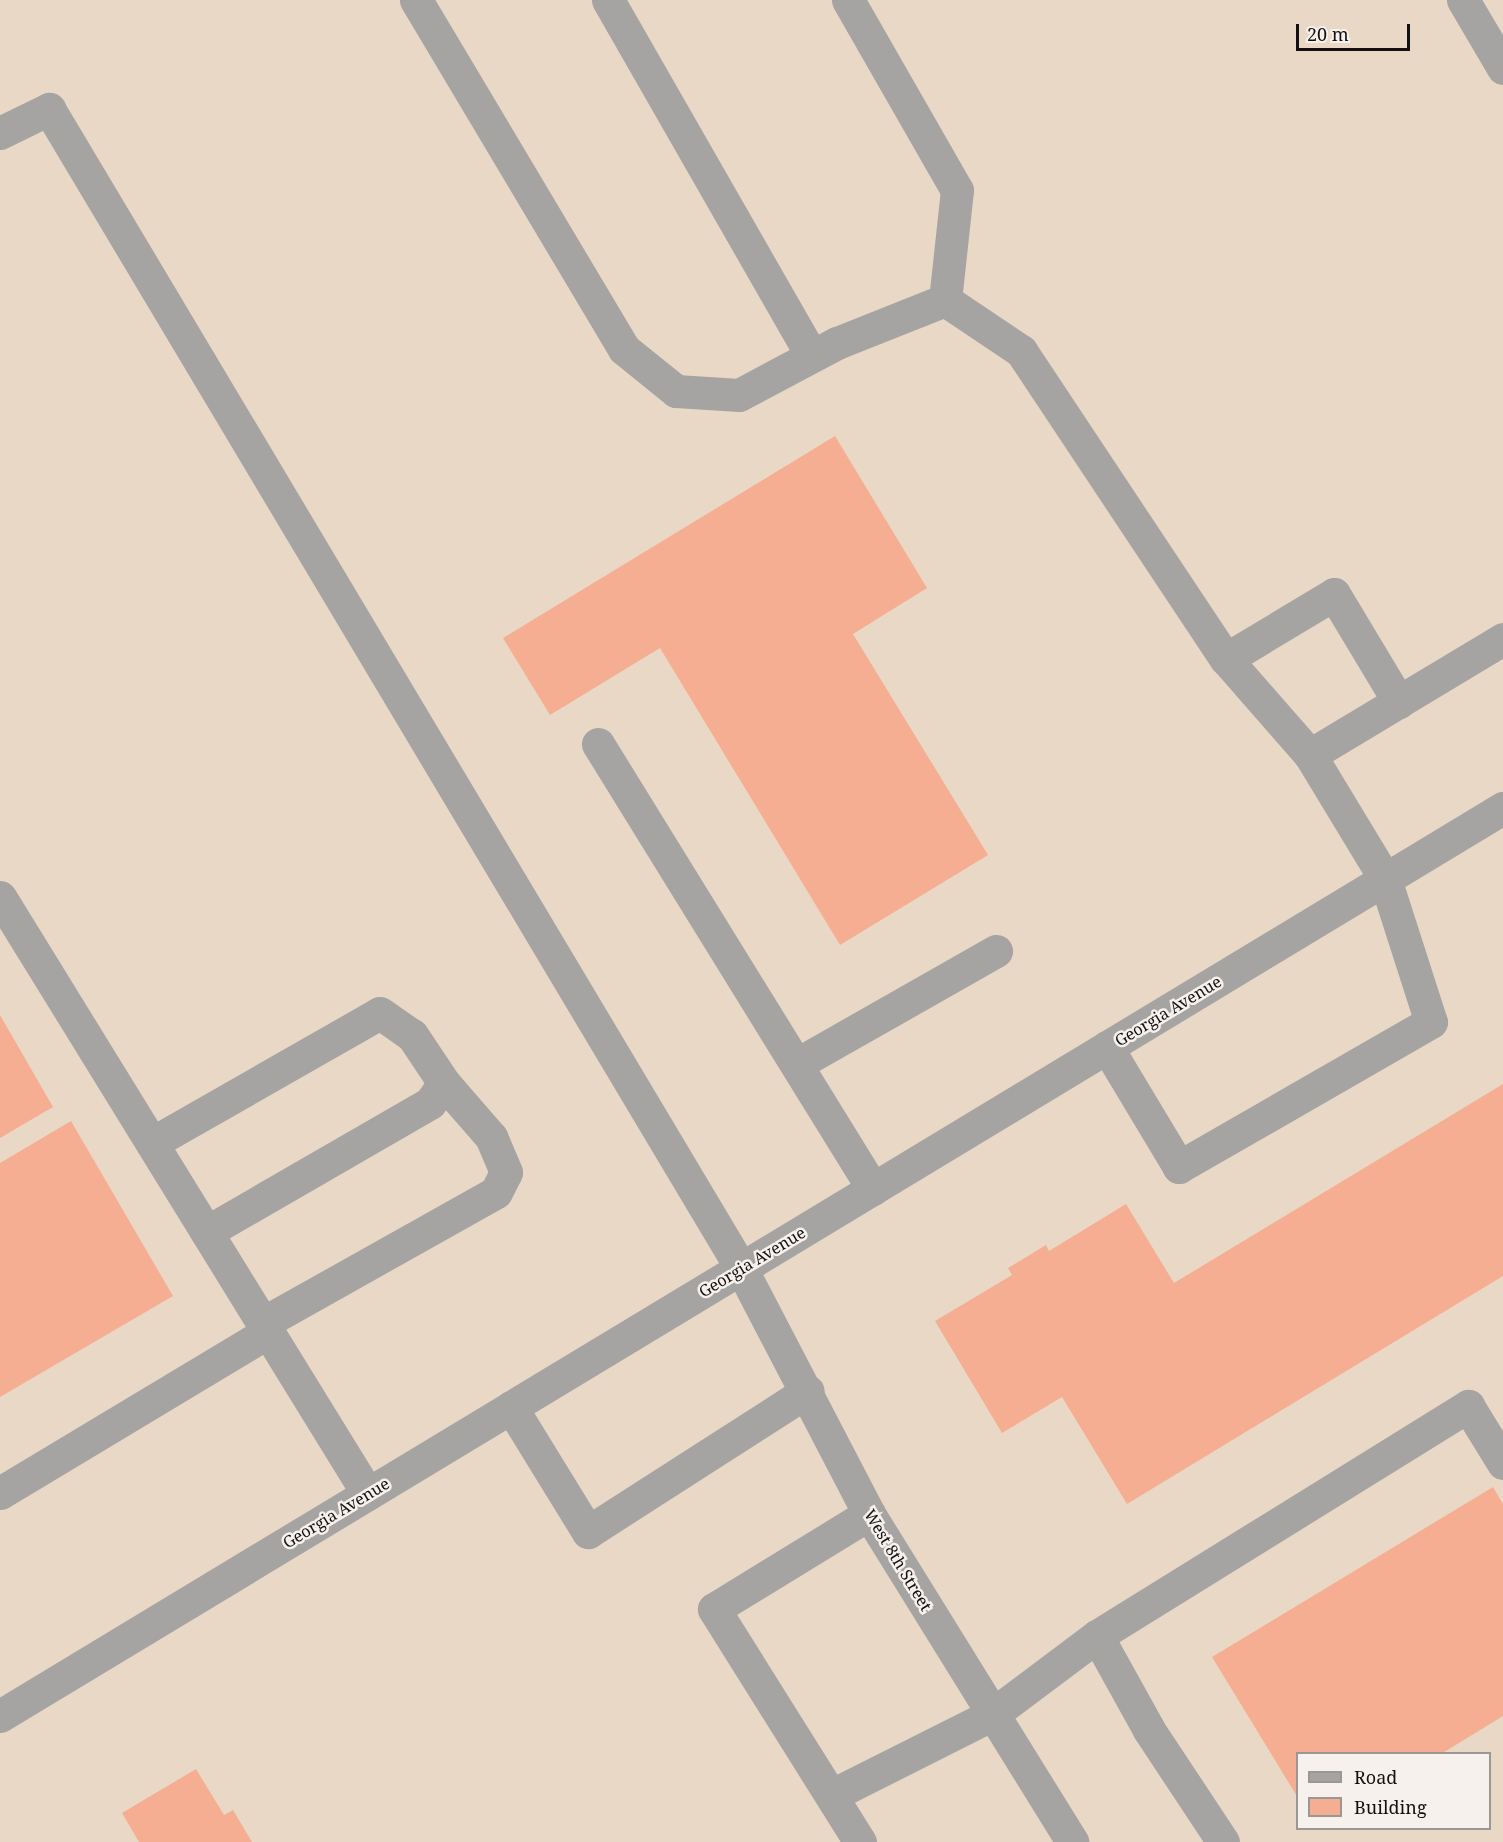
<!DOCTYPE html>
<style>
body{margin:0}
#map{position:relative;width:1503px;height:1842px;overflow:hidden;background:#e9e3e1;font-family:"Noto Serif",serif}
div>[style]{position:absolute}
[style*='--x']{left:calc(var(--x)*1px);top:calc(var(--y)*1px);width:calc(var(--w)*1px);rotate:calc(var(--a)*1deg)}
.industrial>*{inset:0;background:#e9d8c6}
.building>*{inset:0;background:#f5ae92}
.minor>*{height:33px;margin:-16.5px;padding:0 16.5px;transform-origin:16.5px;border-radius:16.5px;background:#a5a4a2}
span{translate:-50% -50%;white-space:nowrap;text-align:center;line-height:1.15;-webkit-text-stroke:5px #f7f1ee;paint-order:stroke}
.street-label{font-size:16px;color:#121010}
.legend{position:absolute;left:1296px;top:1752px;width:195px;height:78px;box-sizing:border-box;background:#f7f1ee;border:2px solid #9b9795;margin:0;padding:8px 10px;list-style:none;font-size:18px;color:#121010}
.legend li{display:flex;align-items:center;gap:12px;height:30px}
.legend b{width:30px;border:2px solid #9b9795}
.scale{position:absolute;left:1296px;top:24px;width:114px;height:27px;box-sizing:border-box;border:3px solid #121010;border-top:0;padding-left:8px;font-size:18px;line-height:21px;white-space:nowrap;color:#121010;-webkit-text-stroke:4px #f7f1ee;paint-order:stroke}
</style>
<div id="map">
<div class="industrial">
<div style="clip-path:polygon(evenodd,0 0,1503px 0,1503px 1842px,0 1842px,0 0,1298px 1754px,1490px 1754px,1490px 1828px,1298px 1828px,1298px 1754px)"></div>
</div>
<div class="building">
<div style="clip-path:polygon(835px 436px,927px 588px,853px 634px,988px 855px,840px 945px,660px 648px,550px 715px,503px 638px)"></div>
<div style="clip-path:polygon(0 1015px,53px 1107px,0 1138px)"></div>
<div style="clip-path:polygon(1503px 1084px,1503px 1276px,1127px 1504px,1062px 1397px,1002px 1433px,935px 1321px,1012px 1275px,1008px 1268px,1046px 1245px,1049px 1251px,1126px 1204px,1174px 1283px)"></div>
<div style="clip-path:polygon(71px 1121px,173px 1296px,0 1397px,0 1163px)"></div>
<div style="clip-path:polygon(1493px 1487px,1503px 1504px,1503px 1716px,1441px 1754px,1298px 1754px,1298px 1798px,1212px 1657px)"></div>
<div style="clip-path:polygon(196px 1769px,224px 1815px,233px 1810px,252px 1842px,139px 1842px,122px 1813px)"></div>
</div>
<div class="minor">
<div style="--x:416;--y:0;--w:406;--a:59.2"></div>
<div style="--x:624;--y:349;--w:67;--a:38.9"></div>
<div style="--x:676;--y:391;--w:63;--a:3.6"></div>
<div style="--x:739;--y:395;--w:111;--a:-28"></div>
<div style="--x:837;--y:343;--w:116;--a:-21.7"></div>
<div style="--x:945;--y:300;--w:92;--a:33.9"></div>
<div style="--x:1021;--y:351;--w:370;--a:56.4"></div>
<div style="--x:1226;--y:659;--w:128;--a:48.8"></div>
<div style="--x:1310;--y:755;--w:145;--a:58.8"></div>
<div style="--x:1385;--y:879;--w:150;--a:72.2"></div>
<div style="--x:1431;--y:1022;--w:291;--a:150.1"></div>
<div style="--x:1179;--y:1167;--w:140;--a:-121"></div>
<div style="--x:608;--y:0;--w:410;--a:60.2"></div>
<div style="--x:848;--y:0;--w:219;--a:60.2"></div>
<div style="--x:957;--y:190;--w:111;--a:96.2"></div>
<div style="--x:1463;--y:0;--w:79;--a:59.5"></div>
<div style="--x:0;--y:133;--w:55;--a:-26.1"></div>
<div style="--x:49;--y:109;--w:1350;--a:59.16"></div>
<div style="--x:741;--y:1268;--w:277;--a:62.5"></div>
<div style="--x:869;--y:1514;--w:386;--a:58.2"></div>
<div style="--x:1226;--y:659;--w:126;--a:-31"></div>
<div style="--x:1334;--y:594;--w:126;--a:59"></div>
<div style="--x:598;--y:744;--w:523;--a:58.28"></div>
<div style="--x:1310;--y:755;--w:225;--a:-31"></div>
<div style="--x:0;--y:897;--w:701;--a:58.35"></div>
<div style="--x:797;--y:1064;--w:229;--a:-29.6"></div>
<div style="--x:152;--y:1143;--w:262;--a:-29.7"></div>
<div style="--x:380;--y:1013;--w:39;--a:35"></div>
<div style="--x:412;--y:1035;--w:58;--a:56.3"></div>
<div style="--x:444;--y:1083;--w:24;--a:125"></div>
<div style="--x:430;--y:1103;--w:258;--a:150"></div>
<div style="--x:263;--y:1323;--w:267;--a:-29.3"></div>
<div style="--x:496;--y:1192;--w:22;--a:-63"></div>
<div style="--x:506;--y:1172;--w:38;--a:-113"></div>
<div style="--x:491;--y:1137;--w:72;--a:-131"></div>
<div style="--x:511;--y:1407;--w:147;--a:58.4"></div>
<div style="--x:588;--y:1532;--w:261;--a:-32.7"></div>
<div style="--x:0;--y:1493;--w:313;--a:-31"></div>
<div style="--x:1097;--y:1636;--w:107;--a:61"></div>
<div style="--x:1149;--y:1730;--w:134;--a:56.5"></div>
<div style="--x:0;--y:1716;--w:1756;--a:-31.14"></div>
<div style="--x:832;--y:1795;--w:180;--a:-26.7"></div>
<div style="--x:993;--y:1714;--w:130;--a:-36.9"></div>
<div style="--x:1097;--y:1636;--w:437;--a:-31.8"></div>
<div style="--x:1468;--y:1406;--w:67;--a:58.4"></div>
<div style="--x:860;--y:1842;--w:275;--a:-122.1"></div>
<div style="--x:714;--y:1609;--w:182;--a:-31.5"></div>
</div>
<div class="street-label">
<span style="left:1168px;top:1011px;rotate:-31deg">Georgia Avenue</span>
<span style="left:752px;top:1262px;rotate:-31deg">Georgia Avenue</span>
<span style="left:336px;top:1513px;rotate:-31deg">Georgia Avenue</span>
<span style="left:898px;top:1560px;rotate:59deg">West 8th Street</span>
</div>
<ul class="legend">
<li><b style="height:8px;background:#a5a4a2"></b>Road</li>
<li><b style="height:16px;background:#f5ae92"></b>Building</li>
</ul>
<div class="scale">20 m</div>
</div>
